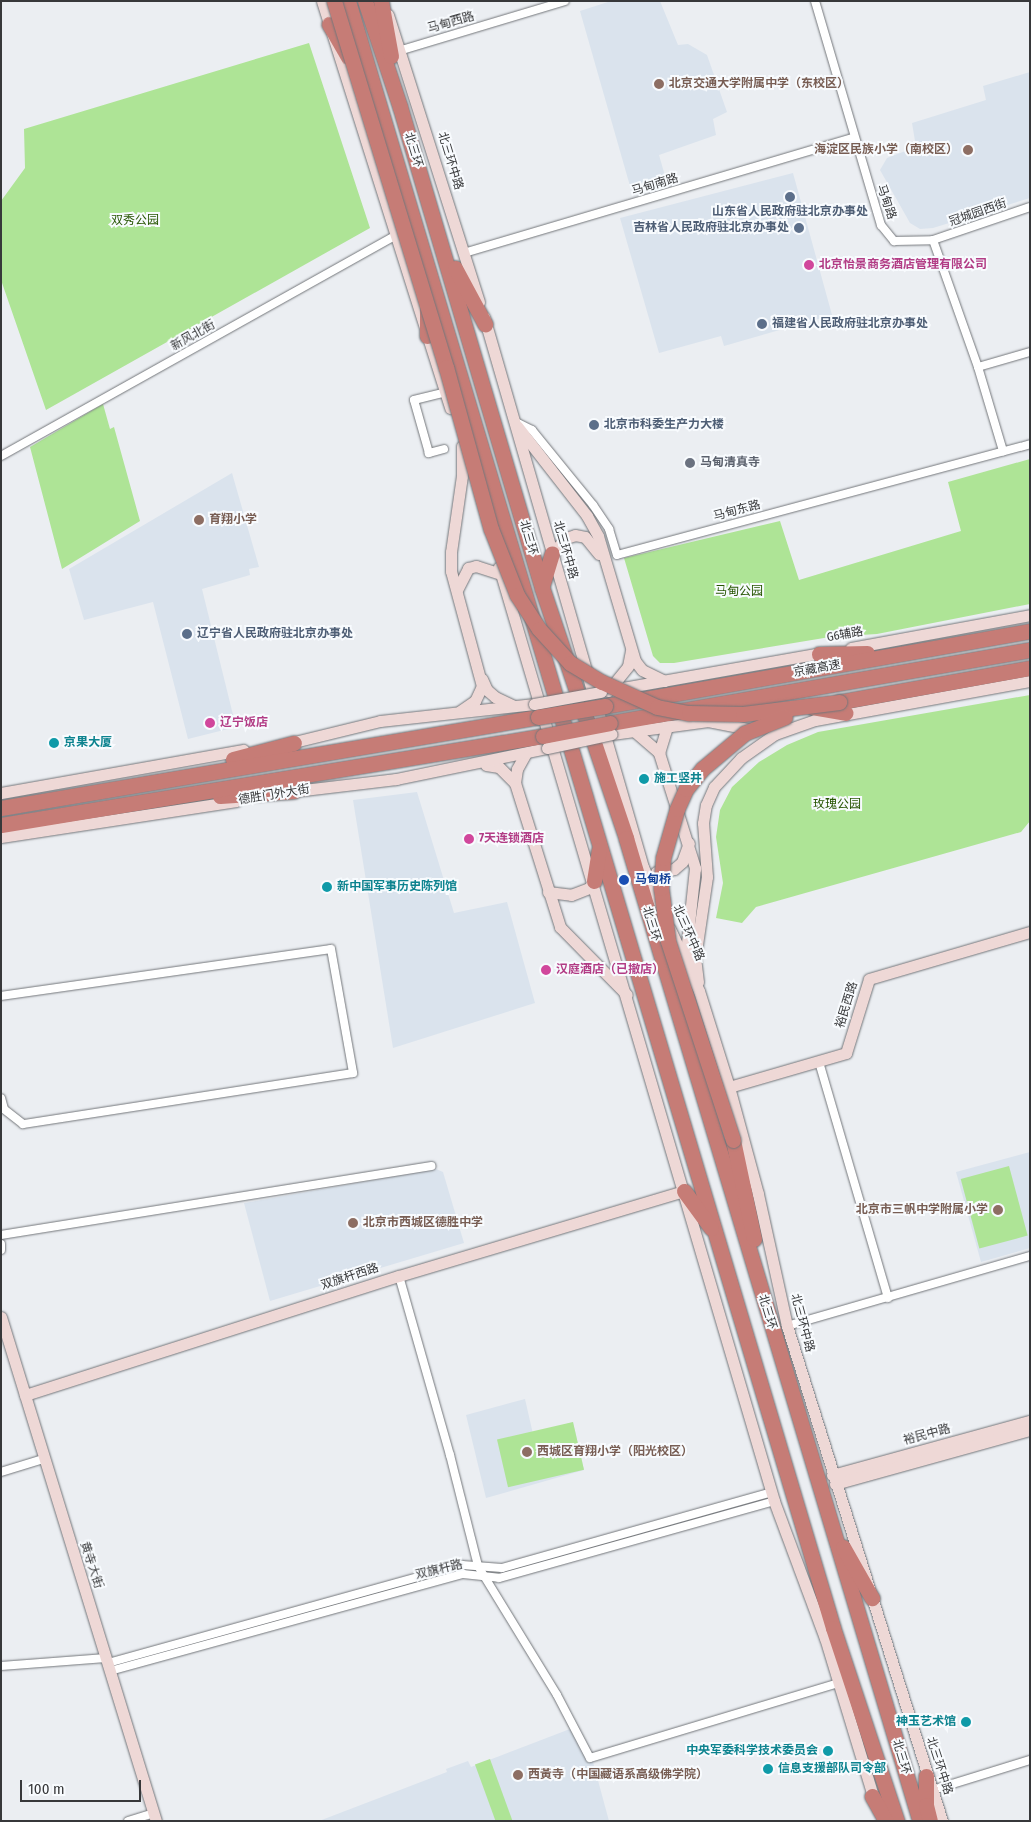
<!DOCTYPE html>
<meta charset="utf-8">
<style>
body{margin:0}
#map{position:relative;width:1031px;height:1822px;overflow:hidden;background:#ebeef2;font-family:"Fira Sans Condensed","Noto Sans SC",sans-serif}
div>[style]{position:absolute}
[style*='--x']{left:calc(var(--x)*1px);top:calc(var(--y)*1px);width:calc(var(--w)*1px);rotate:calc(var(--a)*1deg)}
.built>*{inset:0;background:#dae3ed}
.green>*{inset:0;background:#aee496;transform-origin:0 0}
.roads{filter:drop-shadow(0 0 1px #73767a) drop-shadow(0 0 1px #73767a)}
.street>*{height:8px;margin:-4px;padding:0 4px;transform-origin:4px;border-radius:4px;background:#fff}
.secondary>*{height:11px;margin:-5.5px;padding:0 5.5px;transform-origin:5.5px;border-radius:5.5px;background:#eed8d6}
.highway>*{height:15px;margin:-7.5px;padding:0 7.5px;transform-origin:7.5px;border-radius:7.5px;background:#c67c76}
.bridges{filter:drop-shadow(0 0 1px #73767a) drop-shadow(0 0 1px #73767a)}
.secondary-bridge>*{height:11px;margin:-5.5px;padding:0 5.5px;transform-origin:5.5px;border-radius:5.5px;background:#eed8d6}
.highway-bridge>*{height:15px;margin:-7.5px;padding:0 7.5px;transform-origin:7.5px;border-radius:7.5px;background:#c67c76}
.dots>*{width:14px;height:14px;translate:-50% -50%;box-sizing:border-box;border:2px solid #f8fbfe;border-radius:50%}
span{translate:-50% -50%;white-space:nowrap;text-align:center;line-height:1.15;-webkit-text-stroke:4px #f8fbfe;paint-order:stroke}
.street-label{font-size:12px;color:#37383a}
.education-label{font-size:12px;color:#785e54;font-weight:700}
.left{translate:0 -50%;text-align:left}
.right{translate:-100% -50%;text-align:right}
.service-label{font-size:12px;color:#4e5e75;font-weight:700}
.park-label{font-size:12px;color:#275603}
.hotel-label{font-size:12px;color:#b23c85;font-weight:700}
.worship-label{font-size:12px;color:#5b616d;font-weight:700}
.culture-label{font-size:12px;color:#0d838f;font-weight:700}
.transit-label{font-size:12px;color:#164399;font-weight:700}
.frame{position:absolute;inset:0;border:2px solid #37383a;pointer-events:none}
.scale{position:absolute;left:20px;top:1780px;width:121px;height:22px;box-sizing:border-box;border:2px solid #37383a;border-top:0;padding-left:6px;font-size:15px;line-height:18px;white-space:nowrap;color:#37383a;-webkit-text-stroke:4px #f8fbfe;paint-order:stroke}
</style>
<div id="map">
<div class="built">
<div style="clip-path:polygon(611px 1px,660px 1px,678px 45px,688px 44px,707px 55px,727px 112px,713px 119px,716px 135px,659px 155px,665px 176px,630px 186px,580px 11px)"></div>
<div style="clip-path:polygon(1030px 72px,1030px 198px,933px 228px,920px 229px,910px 223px,880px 170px,887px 158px,916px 147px,912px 123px,986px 100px,983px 86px)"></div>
<div style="clip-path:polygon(793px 173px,832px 315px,724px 346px,721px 336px,659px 353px,620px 218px)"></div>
<div style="clip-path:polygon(232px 473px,259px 567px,249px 569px,250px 575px,202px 589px,236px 727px,188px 739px,153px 602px,84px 620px,69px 569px)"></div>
<div style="clip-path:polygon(417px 792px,454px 913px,507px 902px,535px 1003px,393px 1048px,353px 800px)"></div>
<div style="clip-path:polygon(1030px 1152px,1030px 1248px,981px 1262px,956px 1172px)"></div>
<div style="clip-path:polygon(436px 1169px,443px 1172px,464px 1243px,270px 1301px,244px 1203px)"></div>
<div style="clip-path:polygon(525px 1399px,533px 1434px,573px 1422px,584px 1470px,486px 1498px,466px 1415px)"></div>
<div style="clip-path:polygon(570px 1729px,587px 1761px,593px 1762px,609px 1821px,319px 1821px,447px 1772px,446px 1769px,468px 1761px,471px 1767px)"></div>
</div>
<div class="green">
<div style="clip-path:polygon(309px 43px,370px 228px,46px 410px,1px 280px,1px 201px,25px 168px,24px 129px)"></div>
<div style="clip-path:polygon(103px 404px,110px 429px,114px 427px,140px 521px,62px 569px,30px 447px)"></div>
<div style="clip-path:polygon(1030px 459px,1030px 604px,877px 634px,830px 637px,674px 663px,660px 663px,653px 656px,624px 558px,780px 521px,799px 580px,961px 531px,948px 482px)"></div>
<div style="clip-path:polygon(1030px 695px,1030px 821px,1021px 832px,756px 907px,742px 923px,716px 918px,723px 883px,716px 837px,720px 810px,732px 787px,759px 762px,787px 745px,818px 732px)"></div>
<div style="left:1009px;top:1166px;width:72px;height:50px;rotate:75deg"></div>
<div style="left:573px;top:1422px;width:49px;height:78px;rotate:77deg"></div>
<div style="left:490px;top:1759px;width:66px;height:16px;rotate:70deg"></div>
</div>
<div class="roads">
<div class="street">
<div style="--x:815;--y:1;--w:234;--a:73.6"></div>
<div style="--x:881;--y:225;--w:21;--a:51"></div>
<div style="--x:894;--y:241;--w:39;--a:-1"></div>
<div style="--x:933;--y:240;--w:135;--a:70.5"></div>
<div style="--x:978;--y:367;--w:88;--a:73.4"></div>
<div style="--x:402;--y:50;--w:170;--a:-16.7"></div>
<div style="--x:933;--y:240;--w:102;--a:-18.8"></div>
<div style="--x:464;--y:253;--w:406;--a:-16.5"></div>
<div style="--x:978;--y:367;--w:54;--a:-16.1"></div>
<div style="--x:516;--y:422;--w:18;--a:27"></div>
<div style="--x:532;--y:430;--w:97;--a:50.9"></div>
<div style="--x:593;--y:505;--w:29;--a:56"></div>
<div style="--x:609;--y:529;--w:27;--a:73"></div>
<div style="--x:617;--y:555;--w:428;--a:-15"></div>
<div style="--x:444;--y:449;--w:16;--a:165"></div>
<div style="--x:429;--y:453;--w:55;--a:-105.8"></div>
<div style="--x:414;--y:400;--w:32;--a:-14"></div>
<div style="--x:1;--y:456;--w:451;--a:-29.2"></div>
<div style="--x:1;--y:996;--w:333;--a:-8.1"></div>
<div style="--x:331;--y:949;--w:126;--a:79.9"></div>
<div style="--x:353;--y:1073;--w:334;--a:171.2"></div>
<div style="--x:23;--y:1124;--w:24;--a:-142"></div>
<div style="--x:4;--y:1109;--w:11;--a:-105"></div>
<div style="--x:819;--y:1062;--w:246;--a:73.7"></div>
<div style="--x:1;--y:1235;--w:436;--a:-9.1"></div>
<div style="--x:1;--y:1244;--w:6;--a:90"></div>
<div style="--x:399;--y:1276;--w:186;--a:74.1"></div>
<div style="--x:450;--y:1455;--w:114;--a:75.8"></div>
<div style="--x:478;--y:1566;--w:151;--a:58.5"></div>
<div style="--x:557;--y:1695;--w:71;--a:62.4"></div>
<div style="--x:590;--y:1758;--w:259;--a:-16.8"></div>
<div style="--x:787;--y:1326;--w:253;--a:-16.1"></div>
<div style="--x:1;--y:1472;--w:44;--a:-17.2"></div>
<div style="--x:108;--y:1663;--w:367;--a:-15.5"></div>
<div style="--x:462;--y:1565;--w:40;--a:4.3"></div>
<div style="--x:502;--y:1568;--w:280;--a:-15.7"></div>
<div style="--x:1;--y:1666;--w:105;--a:-4.4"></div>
<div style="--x:110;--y:1671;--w:366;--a:-15.4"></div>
<div style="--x:463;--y:1574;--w:36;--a:6"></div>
<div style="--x:499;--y:1578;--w:286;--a:-15.6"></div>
<div style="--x:933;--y:1790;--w:102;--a:-17.2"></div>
<div style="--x:128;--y:1821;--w:27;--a:-17"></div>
</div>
<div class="secondary">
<div style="--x:322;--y:1;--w:427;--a:72.5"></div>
<div style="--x:388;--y:15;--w:301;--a:72.4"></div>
<div style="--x:484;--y:317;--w:573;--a:73.88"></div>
<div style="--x:643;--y:867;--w:42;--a:65.9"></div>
<div style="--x:517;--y:426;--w:114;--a:52.1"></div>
<div style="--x:587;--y:516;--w:23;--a:61"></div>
<div style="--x:598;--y:536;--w:130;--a:73.5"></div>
<div style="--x:635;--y:661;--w:11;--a:52"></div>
<div style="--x:642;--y:670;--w:25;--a:26"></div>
<div style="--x:552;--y:553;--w:21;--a:-47"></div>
<div style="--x:566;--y:538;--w:9;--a:-18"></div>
<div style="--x:575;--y:535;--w:10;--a:11"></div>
<div style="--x:585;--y:537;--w:22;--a:51"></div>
<div style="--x:499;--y:567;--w:974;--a:73.59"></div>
<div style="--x:774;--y:1501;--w:146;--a:69.6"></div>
<div style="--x:825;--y:1638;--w:172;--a:73.1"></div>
<div style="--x:457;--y:590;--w:25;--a:-63"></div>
<div style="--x:468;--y:568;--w:8;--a:-14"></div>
<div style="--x:476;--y:566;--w:26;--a:18"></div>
<div style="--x:851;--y:648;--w:182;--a:-10.4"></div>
<div style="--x:482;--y:679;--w:12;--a:66"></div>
<div style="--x:487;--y:690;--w:11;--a:41"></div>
<div style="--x:495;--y:697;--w:21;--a:25"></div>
<div style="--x:617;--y:689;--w:212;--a:-10"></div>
<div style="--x:608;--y:691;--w:32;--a:-51"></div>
<div style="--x:628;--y:666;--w:16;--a:-79"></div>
<div style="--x:460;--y:711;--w:18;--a:-34"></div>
<div style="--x:475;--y:701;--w:17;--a:-65"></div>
<div style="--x:482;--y:686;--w:119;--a:-105.1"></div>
<div style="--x:451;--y:571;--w:19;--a:-90"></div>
<div style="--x:451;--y:552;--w:77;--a:-81.8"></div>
<div style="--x:462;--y:476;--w:30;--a:-90"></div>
<div style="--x:633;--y:730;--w:35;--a:41"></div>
<div style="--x:659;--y:753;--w:121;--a:72.6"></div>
<div style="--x:695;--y:868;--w:94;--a:96.1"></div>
<div style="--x:612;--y:734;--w:97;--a:-7.7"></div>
<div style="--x:708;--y:721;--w:47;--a:11.1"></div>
<div style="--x:286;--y:744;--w:97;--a:-13.7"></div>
<div style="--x:380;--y:721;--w:155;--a:-6.3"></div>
<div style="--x:659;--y:753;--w:28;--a:-73"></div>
<div style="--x:486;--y:765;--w:13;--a:9"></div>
<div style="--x:499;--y:767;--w:23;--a:45"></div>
<div style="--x:515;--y:783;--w:151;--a:72.6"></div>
<div style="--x:560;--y:927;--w:95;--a:45.4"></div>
<div style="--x:515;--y:783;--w:14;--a:-82"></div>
<div style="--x:517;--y:769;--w:18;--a:-61"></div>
<div style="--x:287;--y:792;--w:110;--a:-6.8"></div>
<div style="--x:396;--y:779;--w:154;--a:-11.6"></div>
<div style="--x:1;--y:793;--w:246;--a:-10.1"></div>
<div style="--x:1;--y:837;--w:238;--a:-8.7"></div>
<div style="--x:656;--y:872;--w:18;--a:-9"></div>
<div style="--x:674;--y:869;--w:11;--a:-41"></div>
<div style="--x:682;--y:862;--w:20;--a:-70"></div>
<div style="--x:548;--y:892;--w:23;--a:7"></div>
<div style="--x:571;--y:895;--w:19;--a:-21"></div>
<div style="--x:589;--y:888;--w:9;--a:-54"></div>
<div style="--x:670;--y:929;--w:68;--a:64.9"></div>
<div style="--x:699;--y:991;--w:101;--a:72.6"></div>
<div style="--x:729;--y:1087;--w:111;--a:74.8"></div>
<div style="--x:758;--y:1194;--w:135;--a:77.6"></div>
<div style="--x:787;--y:1326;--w:519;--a:72.61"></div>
<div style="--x:698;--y:982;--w:24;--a:-97"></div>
<div style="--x:695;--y:958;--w:82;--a:-81.6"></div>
<div style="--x:707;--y:877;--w:54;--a:-94.2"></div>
<div style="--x:703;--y:823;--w:18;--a:-81"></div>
<div style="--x:706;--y:805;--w:20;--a:-66"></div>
<div style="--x:714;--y:787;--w:40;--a:-47"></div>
<div style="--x:741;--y:758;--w:42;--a:-35.2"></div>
<div style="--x:775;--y:734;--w:42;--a:-19.3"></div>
<div style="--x:815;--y:720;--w:219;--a:-10.3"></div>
<div style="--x:729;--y:1087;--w:122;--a:-16.2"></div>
<div style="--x:846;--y:1053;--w:77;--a:-72.7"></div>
<div style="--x:869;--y:979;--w:168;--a:-16.3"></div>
<div style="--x:1;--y:1317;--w:527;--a:72.91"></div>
<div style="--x:25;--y:1395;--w:392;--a:-17.7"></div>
<div style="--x:399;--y:1276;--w:297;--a:-16.6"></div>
<div style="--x:832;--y:1475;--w:205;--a:-15.3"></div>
<div style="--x:835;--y:1484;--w:202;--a:-15.5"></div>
</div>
<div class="highway">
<div style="--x:348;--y:1;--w:1698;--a:73.4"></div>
<div style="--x:833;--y:1628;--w:203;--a:71.7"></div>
<div style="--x:365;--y:1;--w:112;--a:71.7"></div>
<div style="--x:400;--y:107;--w:502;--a:73.55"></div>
<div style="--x:542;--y:588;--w:264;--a:71.4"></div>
<div style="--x:626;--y:838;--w:1026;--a:73.35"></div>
<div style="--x:381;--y:1;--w:56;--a:79.7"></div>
<div style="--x:329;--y:24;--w:38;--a:60"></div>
<div style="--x:455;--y:268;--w:64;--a:61.8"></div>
<div style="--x:427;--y:310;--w:26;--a:90"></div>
<div style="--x:542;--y:586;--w:34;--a:-73"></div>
<div style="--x:819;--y:654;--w:48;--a:-1.2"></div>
<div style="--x:839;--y:702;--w:194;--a:-10.1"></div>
<div style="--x:605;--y:706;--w:432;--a:-10"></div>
<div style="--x:812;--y:707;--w:34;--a:10"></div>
<div style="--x:610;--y:723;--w:426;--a:-9.9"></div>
<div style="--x:233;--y:759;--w:63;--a:-14.7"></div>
<div style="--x:220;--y:796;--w:74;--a:-3.9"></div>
<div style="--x:1;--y:808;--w:545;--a:-9.62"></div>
<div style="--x:1;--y:825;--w:549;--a:-9.33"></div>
<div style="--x:594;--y:881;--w:31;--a:-81"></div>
<div style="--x:733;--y:1140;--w:101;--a:78"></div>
<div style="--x:684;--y:1191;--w:46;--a:53.9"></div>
<div style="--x:843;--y:1547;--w:59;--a:60.4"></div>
<div style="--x:926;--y:1776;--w:29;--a:90"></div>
<div style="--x:926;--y:1805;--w:16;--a:76"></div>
<div style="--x:872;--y:1796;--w:29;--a:61"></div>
</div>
</div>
<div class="bridges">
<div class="secondary-bridge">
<div style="--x:534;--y:704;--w:68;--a:-10.2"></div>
<div style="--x:547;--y:748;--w:66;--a:-12.2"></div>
</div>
<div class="highway-bridge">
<div style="--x:334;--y:1;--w:383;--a:73"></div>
<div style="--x:446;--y:367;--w:168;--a:74.5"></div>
<div style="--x:491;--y:529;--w:71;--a:68.5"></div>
<div style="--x:517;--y:595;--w:40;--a:57.1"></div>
<div style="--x:539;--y:629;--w:46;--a:47.6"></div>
<div style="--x:570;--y:663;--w:37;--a:31"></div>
<div style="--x:602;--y:682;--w:60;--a:24.4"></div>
<div style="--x:657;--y:707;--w:33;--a:11"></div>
<div style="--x:689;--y:713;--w:54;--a:1.1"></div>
<div style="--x:743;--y:714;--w:97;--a:-7.1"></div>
<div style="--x:538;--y:717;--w:68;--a:-9.3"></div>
<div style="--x:543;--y:736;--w:68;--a:-11"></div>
<div style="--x:733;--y:1140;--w:209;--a:-108.1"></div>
<div style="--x:668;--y:941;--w:53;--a:-97.5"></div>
<div style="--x:661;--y:888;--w:30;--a:-86"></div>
<div style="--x:663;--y:858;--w:51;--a:-74.1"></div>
<div style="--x:677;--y:809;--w:22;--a:-66"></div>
<div style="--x:686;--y:789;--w:26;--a:-51"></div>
<div style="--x:702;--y:769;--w:56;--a:-39.9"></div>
<div style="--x:745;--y:733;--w:43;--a:-21.8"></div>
</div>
</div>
<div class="dots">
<div style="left:659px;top:84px;background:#8d6e63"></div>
<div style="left:968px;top:150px;background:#8d6e63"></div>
<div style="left:790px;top:197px;background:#5c6f8a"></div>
<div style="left:799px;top:228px;background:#5c6f8a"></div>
<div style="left:809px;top:265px;background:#d1479c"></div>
<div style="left:762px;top:324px;background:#5c6f8a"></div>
<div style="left:594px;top:425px;background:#5c6f8a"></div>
<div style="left:690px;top:463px;background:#6b7280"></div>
<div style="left:199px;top:520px;background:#8d6e63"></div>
<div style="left:187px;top:634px;background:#5c6f8a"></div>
<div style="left:210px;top:723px;background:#d1479c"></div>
<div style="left:54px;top:743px;background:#0f9aa8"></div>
<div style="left:644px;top:779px;background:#0f9aa8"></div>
<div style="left:469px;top:839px;background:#d1479c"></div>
<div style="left:624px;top:880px;background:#1a4fb4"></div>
<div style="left:327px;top:887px;background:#0f9aa8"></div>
<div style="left:546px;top:970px;background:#d1479c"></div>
<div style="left:998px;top:1210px;background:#8d6e63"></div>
<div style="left:353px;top:1223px;background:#8d6e63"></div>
<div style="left:527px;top:1452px;background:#8d6e63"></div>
<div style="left:966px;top:1722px;background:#0f9aa8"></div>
<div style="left:828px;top:1751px;background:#0f9aa8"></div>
<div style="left:768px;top:1769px;background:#0f9aa8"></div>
<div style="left:518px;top:1775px;background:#8d6e63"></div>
</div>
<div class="street-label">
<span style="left:451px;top:23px;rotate:-16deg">马甸西路</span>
<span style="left:413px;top:150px;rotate:73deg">北三环</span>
<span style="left:450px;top:161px;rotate:73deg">北三环中路</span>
<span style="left:655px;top:185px;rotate:-17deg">马甸南路</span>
<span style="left:886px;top:202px;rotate:71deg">马甸路</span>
<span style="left:978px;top:213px;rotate:-19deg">冠城园西街</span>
<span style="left:193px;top:336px;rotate:-29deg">新风北街</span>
<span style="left:737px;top:511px;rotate:-15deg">马甸东路</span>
<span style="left:528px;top:538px;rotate:74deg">北三环</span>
<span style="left:565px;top:550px;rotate:74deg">北三环中路</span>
<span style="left:845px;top:635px;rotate:-10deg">G6辅路</span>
<span style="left:817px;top:669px;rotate:-10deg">京藏高速</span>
<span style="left:274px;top:795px;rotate:-9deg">德胜门外大街</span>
<span style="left:651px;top:924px;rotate:73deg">北三环</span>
<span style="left:688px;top:933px;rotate:66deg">北三环中路</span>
<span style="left:847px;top:1005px;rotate:-73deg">裕民西路</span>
<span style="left:350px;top:1277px;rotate:-18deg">双旗杆西路</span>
<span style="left:767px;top:1312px;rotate:73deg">北三环</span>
<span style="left:802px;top:1323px;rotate:75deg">北三环中路</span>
<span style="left:927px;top:1435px;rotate:-15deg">裕民中路</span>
<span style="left:91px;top:1565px;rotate:72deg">黄寺大街</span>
<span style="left:439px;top:1570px;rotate:-13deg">双旗杆路</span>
<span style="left:901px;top:1757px;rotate:73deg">北三环</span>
<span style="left:939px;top:1766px;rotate:72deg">北三环中路</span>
</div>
<div class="education-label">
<span class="left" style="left:669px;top:84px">北京交通大学附属中学（东校区）</span>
<span class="right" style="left:958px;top:150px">海淀区民族小学（南校区）</span>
<span class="left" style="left:209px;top:520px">育翔小学</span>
<span class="right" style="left:988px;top:1210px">北京市三帆中学附属小学</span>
<span class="left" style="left:363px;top:1223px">北京市西城区德胜中学</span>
<span class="left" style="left:537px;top:1452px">西城区育翔小学（阳光校区）</span>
<span class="left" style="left:528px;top:1775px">西黃寺（中国藏语系高级佛学院）</span>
</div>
<div class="service-label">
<span style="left:790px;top:212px">山东省人民政府驻北京办事处</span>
<span class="right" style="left:789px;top:228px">吉林省人民政府驻北京办事处</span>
<span class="left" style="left:772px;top:324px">福建省人民政府驻北京办事处</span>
<span class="left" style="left:604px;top:425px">北京市科委生产力大楼</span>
<span class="left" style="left:197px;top:634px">辽宁省人民政府驻北京办事处</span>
</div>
<div class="park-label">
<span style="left:135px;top:221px">双秀公园</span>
<span style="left:739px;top:592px">马甸公园</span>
<span style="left:837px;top:805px">玫瑰公园</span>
</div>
<div class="hotel-label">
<span class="left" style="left:819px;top:265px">北京怡景商务酒店管理有限公司</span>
<span class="left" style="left:220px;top:723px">辽宁饭店</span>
<span class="left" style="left:479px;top:839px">7天连锁酒店</span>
<span class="left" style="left:556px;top:970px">汉庭酒店（已撤店）</span>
</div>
<div class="worship-label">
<span class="left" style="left:700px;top:463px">马甸清真寺</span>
</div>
<div class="culture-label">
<span class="left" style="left:64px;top:743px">京果大厦</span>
<span class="left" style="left:654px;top:779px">施工竖井</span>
<span class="left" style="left:337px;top:887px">新中国军事历史陈列馆</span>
<span class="right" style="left:956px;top:1722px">神玉艺术馆</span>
<span class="right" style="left:818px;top:1751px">中央军委科学技术委员会</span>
<span class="left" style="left:778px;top:1769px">信息支援部队司令部</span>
</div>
<div class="transit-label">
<span class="left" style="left:635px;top:880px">马甸桥</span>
</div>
<div class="frame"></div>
<div class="scale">100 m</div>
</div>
